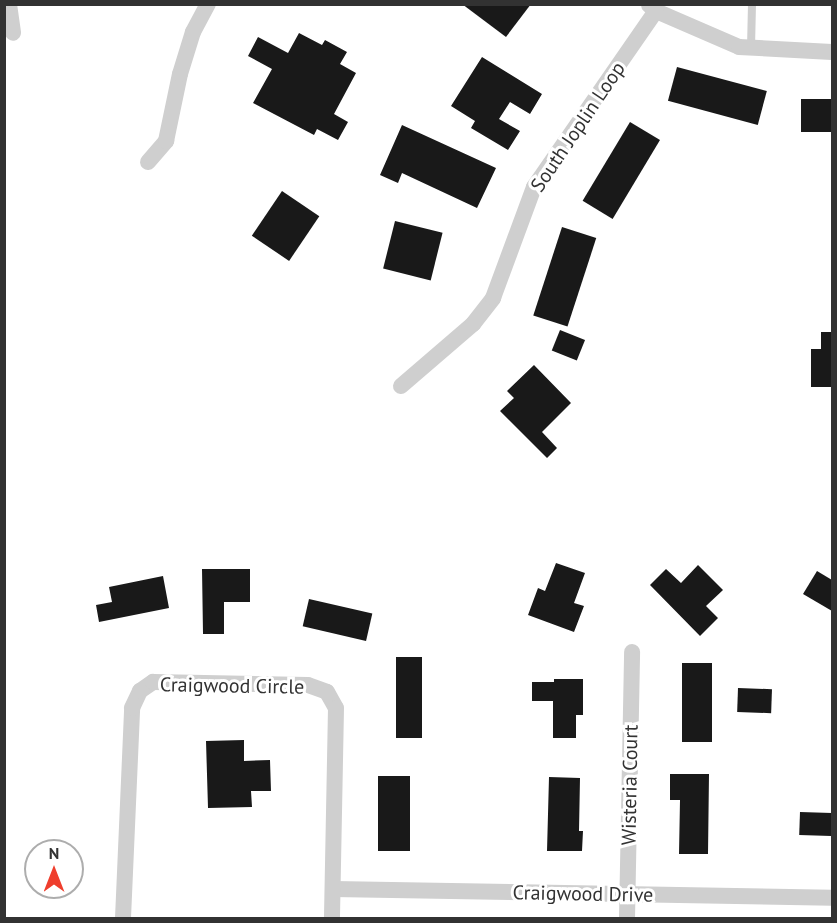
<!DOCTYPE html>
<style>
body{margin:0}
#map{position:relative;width:837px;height:923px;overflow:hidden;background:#fff;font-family:"PT Sans",sans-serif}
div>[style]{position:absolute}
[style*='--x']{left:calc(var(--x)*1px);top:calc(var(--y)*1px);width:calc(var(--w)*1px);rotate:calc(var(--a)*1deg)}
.building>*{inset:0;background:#191919;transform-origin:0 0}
.service>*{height:8px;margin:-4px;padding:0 4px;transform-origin:4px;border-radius:4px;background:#cfcfcf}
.minor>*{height:16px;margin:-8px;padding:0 8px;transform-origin:8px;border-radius:8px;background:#cfcfcf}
span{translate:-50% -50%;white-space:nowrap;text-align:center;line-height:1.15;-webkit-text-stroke:6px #fff;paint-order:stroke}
.street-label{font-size:20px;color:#323232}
.frame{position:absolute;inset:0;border:6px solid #323232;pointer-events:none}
.north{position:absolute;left:24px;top:839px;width:60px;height:60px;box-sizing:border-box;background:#fff;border:2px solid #adadad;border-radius:50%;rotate:0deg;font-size:16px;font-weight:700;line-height:24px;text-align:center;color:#323232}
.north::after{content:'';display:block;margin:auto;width:21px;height:27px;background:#ef3e2d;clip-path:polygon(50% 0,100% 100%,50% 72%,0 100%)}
</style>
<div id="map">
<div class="building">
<div style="clip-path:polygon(462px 4px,531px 4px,506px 37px)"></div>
<div style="clip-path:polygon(299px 33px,322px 45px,325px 40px,347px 52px,340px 64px,356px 73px,334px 114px,348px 122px,338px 140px,317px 129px,314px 135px,253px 103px,272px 69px,248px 56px,258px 37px,288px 53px)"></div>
<div style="clip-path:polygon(482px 57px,542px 94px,530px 114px,510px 102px,499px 119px,520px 131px,508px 150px,471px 128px,475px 121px,451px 106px)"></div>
<div style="left:677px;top:67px;width:93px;height:35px;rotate:15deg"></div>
<div style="left:801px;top:99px;width:31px;height:33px"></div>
<div style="left:630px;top:122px;width:35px;height:92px;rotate:31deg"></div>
<div style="clip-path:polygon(402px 125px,496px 168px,477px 208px,402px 173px,398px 183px,380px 175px)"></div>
<div style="left:282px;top:191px;width:45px;height:54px;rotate:34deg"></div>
<div style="left:395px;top:221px;width:49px;height:49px;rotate:14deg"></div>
<div style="left:562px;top:227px;width:36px;height:93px;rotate:18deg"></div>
<div style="left:560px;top:330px;width:27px;height:22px;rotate:22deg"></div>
<div style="clip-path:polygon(821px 332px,832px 332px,832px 387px,811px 387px,811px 349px,821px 349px)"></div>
<div style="clip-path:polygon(534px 365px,571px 403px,542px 432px,557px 448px,547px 458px,500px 411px,514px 398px,507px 391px)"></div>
<div style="clip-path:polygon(556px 563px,585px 573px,574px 603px,584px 606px,574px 632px,528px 615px,538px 588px,545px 591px)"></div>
<div style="clip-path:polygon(698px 565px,723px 590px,706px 606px,718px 618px,700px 636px,650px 585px,666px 569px,681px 583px)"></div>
<div style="clip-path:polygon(202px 569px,250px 569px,250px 602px,224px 602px,224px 634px,203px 634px)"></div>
<div style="clip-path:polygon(817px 571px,832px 580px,832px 611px,803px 594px)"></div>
<div style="clip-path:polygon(163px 576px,169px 608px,99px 622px,96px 605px,112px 602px,109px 587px)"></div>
<div style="left:309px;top:599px;width:65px;height:28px;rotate:13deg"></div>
<div style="left:396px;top:657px;width:26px;height:81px"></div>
<div style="left:682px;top:663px;width:30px;height:79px"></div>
<div style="clip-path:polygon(554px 679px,583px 679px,583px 715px,576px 715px,576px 738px,553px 738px,553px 701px,532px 701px,532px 682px,554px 682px)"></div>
<div style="left:738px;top:688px;width:34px;height:24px;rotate:2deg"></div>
<div style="clip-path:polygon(244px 740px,244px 761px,270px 760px,271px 791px,251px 791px,252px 807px,208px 808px,206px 741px)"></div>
<div style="clip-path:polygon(670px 774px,709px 774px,708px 854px,679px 854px,680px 800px,670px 800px)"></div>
<div style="left:378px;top:776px;width:32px;height:75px"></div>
<div style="clip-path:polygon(549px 777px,580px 778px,579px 831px,583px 831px,582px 851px,547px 851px)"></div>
<div style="left:800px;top:812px;width:32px;height:23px;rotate:2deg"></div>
</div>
<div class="service">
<div style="--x:751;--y:48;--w:44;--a:-88.7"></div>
</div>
<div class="minor">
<div style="--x:9;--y:4;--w:29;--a:82"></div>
<div style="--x:649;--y:5;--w:9;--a:41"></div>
<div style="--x:656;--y:11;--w:90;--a:23.4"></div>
<div style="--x:739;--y:47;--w:93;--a:3.1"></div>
<div style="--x:148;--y:162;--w:28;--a:-49"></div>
<div style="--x:166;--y:141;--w:68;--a:-78.2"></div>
<div style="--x:180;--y:74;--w:44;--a:-72.8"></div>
<div style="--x:193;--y:32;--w:32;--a:-62"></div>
<div style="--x:401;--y:386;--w:95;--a:-40.7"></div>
<div style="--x:473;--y:324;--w:33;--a:-52"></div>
<div style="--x:493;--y:298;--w:118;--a:-69.7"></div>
<div style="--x:534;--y:187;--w:214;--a:-55.3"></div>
<div style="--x:333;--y:889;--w:499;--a:1"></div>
<div style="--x:123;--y:918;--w:210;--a:-87.5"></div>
<div style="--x:132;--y:708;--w:19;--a:-65"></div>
<div style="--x:140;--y:691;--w:16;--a:-35"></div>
<div style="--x:153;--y:682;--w:155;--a:1.1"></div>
<div style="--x:308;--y:685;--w:20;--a:20"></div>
<div style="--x:327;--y:692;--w:18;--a:61"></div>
<div style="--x:336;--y:708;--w:210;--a:91.1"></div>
<div style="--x:627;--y:918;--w:266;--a:-88.9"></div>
</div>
<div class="street-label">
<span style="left:578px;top:127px;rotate:-56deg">South Joplin Loop</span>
<span style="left:232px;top:686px;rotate:1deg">Craigwood Circle</span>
<span style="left:630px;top:785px;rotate:-89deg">Wisteria Court</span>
<span style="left:583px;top:894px;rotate:1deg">Craigwood Drive</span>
</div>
<div class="frame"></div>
<div class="north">N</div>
</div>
